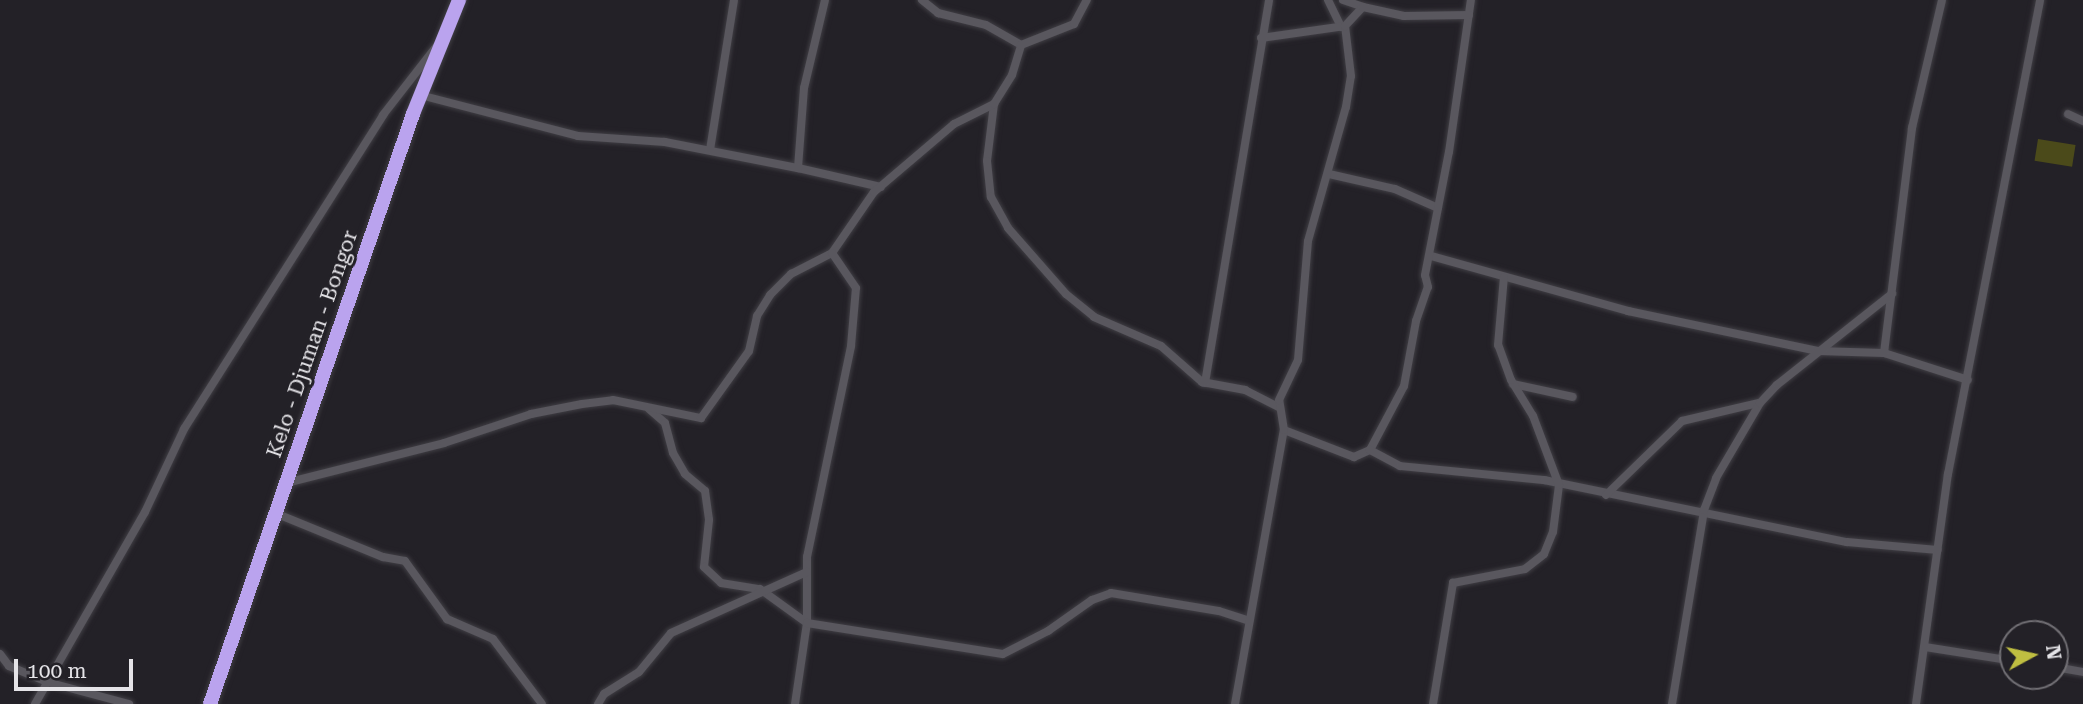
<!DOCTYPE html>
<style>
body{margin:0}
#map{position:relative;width:2083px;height:704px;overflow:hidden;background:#232127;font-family:"Roboto Serif",serif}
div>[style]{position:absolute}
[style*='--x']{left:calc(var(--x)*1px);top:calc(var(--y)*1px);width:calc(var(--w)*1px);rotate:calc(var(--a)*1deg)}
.green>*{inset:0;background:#4b4a1a;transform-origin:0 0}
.roads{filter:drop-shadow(0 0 2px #403e44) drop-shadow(0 0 2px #403e44)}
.street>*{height:8px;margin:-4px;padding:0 4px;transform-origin:4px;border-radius:4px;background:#59575e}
.highway>*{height:14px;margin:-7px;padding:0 7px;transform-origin:7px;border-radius:7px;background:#baa3ee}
span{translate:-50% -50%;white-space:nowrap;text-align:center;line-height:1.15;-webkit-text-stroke:6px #232127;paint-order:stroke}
.street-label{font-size:21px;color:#e5e4e8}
.north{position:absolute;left:1999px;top:620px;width:70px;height:70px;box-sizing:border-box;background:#232127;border:2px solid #716f74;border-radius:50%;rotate:82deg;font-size:19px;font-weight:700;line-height:28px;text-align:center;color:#e5e4e8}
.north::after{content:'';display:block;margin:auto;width:24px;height:32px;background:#bfbe41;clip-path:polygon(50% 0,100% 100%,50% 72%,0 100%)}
.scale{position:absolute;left:14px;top:659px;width:119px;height:32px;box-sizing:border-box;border:4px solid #e5e4e8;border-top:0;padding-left:9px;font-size:21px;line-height:24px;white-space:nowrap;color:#e5e4e8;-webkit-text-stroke:5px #232127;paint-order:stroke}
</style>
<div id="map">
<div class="green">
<div style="left:2038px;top:139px;width:38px;height:22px;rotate:9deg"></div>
</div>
<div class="roads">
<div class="street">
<div style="--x:825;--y:0;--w:90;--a:103.4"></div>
<div style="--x:804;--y:88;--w:80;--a:94.3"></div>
<div style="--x:798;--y:168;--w:85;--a:12.9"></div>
<div style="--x:922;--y:0;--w:21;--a:39"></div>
<div style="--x:938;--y:13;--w:49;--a:14"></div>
<div style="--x:986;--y:25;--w:40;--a:29.7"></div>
<div style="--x:1328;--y:0;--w:30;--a:64"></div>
<div style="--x:1343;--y:0;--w:21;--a:19"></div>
<div style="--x:1261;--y:38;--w:85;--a:-8.1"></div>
<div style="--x:420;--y:95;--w:163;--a:14.5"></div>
<div style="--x:578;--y:136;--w:87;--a:3.9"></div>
<div style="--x:665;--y:142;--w:136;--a:11.1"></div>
<div style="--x:994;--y:104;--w:57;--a:97"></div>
<div style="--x:987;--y:161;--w:36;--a:84"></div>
<div style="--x:991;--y:197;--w:35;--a:61"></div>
<div style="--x:1008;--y:228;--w:88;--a:48.7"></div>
<div style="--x:1066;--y:294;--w:36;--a:39"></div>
<div style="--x:1094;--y:317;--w:73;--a:23.4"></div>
<div style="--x:1161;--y:346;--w:55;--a:41.3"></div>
<div style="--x:1202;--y:382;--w:44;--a:10.5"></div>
<div style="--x:1245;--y:390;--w:38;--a:27"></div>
<div style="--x:2068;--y:114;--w:17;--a:25"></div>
<div style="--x:710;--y:150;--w:152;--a:-80.9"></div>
<div style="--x:1329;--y:174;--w:68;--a:12.8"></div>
<div style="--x:1395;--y:189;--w:47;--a:23.8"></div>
<div style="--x:1431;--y:256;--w:205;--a:15.6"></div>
<div style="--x:1628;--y:311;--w:194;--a:11.9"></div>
<div style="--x:1818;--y:351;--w:66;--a:1.7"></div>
<div style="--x:1884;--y:353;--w:88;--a:17.8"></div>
<div style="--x:1884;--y:353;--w:227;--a:-82.9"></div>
<div style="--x:1912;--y:128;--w:131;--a:-76.8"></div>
<div style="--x:1205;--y:383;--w:388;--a:-80.5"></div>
<div style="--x:1513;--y:384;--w:61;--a:12.2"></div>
<div style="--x:649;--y:409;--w:21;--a:41"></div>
<div style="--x:665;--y:423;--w:31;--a:75"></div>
<div style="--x:673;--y:453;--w:24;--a:60"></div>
<div style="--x:685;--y:474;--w:26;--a:40"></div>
<div style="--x:705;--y:491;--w:29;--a:82"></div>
<div style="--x:709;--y:520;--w:47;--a:96.1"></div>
<div style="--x:704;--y:567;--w:23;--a:43"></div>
<div style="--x:721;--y:583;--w:39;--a:9"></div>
<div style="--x:760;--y:589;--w:58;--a:35.9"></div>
<div style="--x:1284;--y:430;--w:75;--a:21.1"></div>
<div style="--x:1354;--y:457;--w:17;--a:-24"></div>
<div style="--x:1370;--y:450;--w:72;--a:-62"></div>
<div style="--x:1404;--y:386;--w:66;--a:-79.5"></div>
<div style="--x:1416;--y:321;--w:36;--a:-71"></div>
<div style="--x:1428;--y:287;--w:12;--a:-104"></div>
<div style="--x:1425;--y:275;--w:125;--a:-79"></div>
<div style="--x:1449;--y:152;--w:154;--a:-81.8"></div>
<div style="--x:1370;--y:450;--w:34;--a:28"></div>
<div style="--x:1400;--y:466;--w:145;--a:5.6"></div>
<div style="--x:1544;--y:480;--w:309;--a:11.6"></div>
<div style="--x:1847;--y:542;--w:91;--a:5"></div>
<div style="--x:286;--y:483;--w:163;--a:-14.2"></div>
<div style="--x:444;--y:443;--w:92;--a:-18.4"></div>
<div style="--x:531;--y:414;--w:52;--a:-11.1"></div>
<div style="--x:582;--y:404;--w:31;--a:-7"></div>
<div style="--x:613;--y:400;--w:90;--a:11.6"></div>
<div style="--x:701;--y:418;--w:82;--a:-54.4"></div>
<div style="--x:749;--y:351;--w:36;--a:-77"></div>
<div style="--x:757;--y:316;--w:25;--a:-58"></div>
<div style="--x:770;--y:295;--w:30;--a:-45"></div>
<div style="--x:791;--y:274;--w:46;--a:-27.1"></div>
<div style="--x:832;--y:253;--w:74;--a:-55.5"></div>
<div style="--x:874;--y:192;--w:105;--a:-40.4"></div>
<div style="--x:954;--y:124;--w:45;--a:-26.6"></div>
<div style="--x:994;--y:104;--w:34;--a:-58"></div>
<div style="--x:1012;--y:75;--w:31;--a:-73"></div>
<div style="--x:1021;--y:45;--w:57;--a:-21.6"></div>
<div style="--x:1074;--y:24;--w:27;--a:-62"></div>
<div style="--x:1606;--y:495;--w:106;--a:-44.2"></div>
<div style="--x:1682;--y:421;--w:79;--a:-13.2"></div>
<div style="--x:275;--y:513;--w:117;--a:22.2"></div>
<div style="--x:383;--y:557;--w:22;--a:10"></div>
<div style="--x:405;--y:561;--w:72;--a:54.1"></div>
<div style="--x:447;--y:619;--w:50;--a:23.5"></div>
<div style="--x:493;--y:639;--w:81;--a:53"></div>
<div style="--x:807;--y:623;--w:66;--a:-90"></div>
<div style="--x:807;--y:557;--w:216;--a:-78.2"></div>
<div style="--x:851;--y:346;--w:58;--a:-85.1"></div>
<div style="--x:856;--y:288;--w:42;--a:-124.4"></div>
<div style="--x:1925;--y:647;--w:89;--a:9"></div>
<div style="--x:0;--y:654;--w:15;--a:53"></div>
<div style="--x:9;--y:666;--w:41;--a:22.8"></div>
<div style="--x:47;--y:682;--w:85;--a:15"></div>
<div style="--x:2055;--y:667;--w:28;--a:10"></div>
<div style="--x:35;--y:704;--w:221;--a:-60.2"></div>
<div style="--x:145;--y:512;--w:92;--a:-64.8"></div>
<div style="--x:184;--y:429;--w:372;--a:-57.6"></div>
<div style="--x:383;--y:115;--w:86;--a:-52.1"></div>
<div style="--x:598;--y:704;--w:12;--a:-59"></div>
<div style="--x:604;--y:694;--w:41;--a:-32.2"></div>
<div style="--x:639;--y:672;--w:50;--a:-50.6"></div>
<div style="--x:671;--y:633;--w:149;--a:-24.2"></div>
<div style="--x:795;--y:704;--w:82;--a:-81.6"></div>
<div style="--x:807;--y:623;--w:198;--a:9"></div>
<div style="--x:1003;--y:654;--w:51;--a:-27.1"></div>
<div style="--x:1048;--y:631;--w:54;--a:-35.2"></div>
<div style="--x:1092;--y:600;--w:20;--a:-20"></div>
<div style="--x:1111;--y:593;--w:109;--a:9.5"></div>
<div style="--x:1219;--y:611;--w:32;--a:18"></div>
<div style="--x:1235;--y:704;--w:278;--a:-79.9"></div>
<div style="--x:1284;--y:430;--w:30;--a:-99"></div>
<div style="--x:1279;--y:400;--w:44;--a:-64.6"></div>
<div style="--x:1298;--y:360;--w:119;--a:-85.2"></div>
<div style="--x:1308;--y:241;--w:139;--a:-74.2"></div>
<div style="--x:1346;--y:107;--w:31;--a:-81"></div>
<div style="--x:1351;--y:76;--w:50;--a:-96.8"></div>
<div style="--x:1345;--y:26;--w:26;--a:-47"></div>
<div style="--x:1363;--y:7;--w:42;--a:12.4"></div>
<div style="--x:1404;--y:16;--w:65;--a:-0.9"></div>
<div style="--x:1433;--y:704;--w:123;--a:-80.6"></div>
<div style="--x:1453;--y:583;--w:73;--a:-11"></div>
<div style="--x:1525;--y:569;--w:24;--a:-38"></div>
<div style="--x:1544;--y:554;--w:24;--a:-68"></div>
<div style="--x:1553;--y:532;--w:47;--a:-82.7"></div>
<div style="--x:1559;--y:485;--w:74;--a:-110.6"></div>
<div style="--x:1533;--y:416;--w:42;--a:-121.4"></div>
<div style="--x:1511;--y:380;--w:37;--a:-110"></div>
<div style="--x:1498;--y:345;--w:68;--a:-85"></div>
<div style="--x:1672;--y:704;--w:197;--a:-80.6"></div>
<div style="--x:1704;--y:510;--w:34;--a:-69"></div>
<div style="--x:1716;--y:478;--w:87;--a:-59.6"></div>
<div style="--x:1760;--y:403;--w:25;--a:-47"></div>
<div style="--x:1777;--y:385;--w:147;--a:-38.4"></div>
<div style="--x:1916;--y:704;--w:232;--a:-82.1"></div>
<div style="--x:1948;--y:474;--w:483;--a:-79"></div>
</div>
<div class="highway">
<div style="--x:210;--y:704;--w:624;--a:-71.01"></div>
<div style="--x:413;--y:114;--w:123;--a:-68"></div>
</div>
</div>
<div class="street-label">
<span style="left:312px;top:344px;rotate:-71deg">Kelo - Djuman - Bongor</span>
</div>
<div class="north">N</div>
<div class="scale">100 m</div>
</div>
